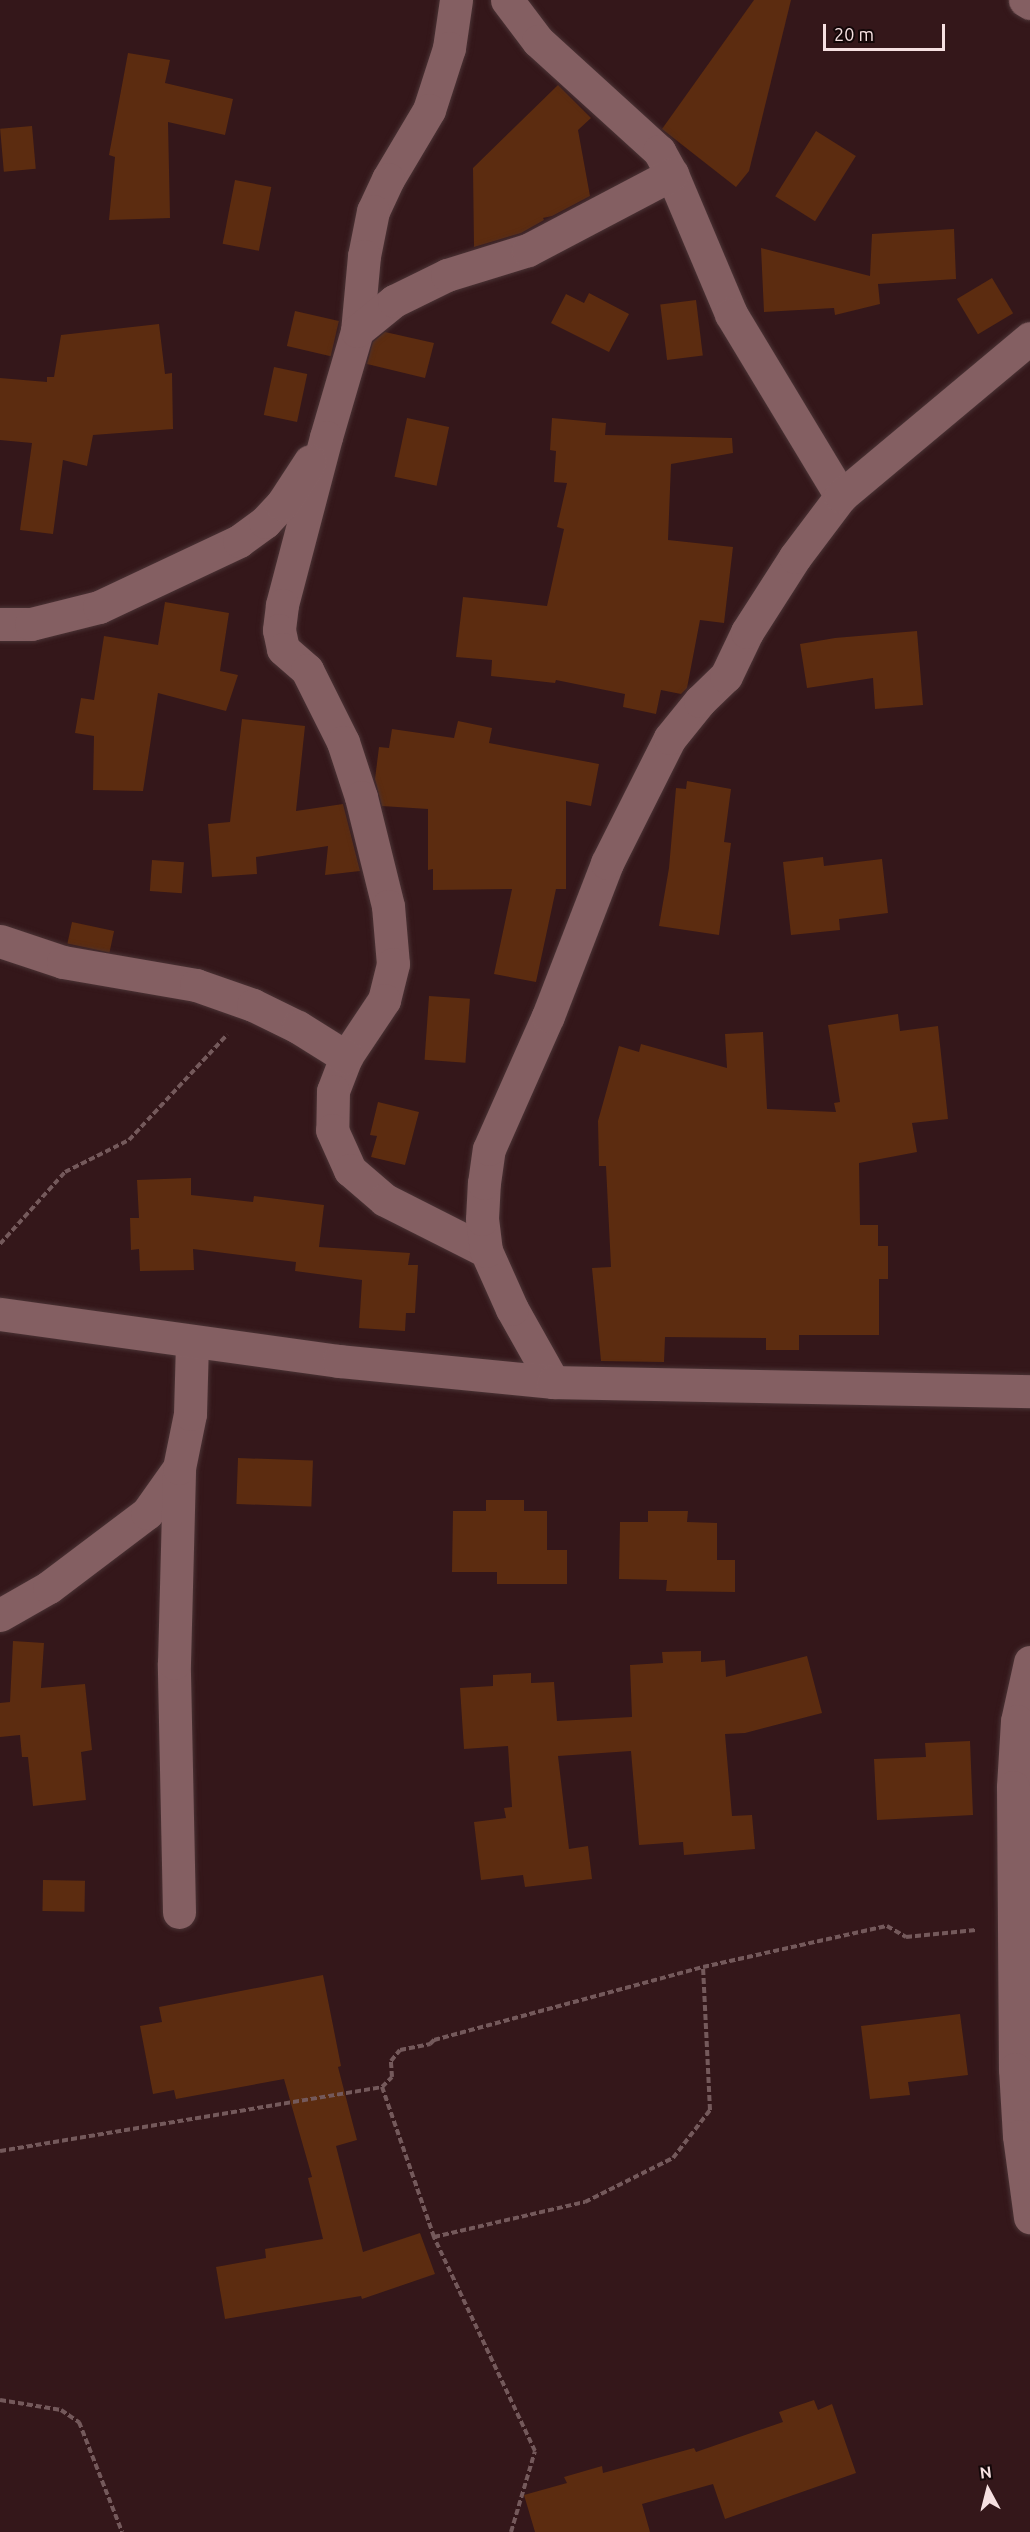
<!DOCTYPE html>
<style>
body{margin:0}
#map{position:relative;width:1030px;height:2532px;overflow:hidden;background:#34171a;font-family:Ubuntu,sans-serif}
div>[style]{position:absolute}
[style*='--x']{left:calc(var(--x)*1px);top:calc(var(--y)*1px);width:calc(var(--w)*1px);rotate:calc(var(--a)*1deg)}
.building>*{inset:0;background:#5c2c10;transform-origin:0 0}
.path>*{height:4px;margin-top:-2px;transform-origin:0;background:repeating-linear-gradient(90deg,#74595b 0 6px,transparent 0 9px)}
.roads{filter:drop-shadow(0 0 2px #4a3335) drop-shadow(0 0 2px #4a3335)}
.minor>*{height:33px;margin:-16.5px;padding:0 16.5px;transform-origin:16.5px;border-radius:16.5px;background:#845f62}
.tertiary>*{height:33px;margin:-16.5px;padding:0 16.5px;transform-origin:16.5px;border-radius:16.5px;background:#845f62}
span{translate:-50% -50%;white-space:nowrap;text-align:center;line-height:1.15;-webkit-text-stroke:5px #130708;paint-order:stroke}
.north{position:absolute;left:958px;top:2460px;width:60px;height:60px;-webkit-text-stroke:4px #130708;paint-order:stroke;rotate:353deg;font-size:16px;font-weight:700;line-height:24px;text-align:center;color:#f6e0e1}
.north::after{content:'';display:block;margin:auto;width:21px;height:27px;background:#f6e0e1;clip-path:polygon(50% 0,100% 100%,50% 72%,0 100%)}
.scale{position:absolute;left:823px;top:24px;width:122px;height:27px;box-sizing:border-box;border:3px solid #f6e0e1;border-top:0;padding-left:8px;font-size:18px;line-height:21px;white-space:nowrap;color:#f6e0e1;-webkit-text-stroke:4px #130708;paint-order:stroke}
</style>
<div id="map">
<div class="building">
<div style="clip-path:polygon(754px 0,791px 0,749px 171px,736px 187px,662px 129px)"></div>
<div style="clip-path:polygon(128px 53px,170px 60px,165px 83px,233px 99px,225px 135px,168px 122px,170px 218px,109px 220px,115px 157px,109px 155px)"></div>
<div style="clip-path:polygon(558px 85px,591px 118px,578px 130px,590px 196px,552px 216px,543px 218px,544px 220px,521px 233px,474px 247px,473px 168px)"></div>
<div style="left:32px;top:126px;width:43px;height:32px;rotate:85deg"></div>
<div style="left:816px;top:131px;width:47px;height:77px;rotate:32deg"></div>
<div style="left:235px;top:180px;width:37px;height:65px;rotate:11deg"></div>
<div style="clip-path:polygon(954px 229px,956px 279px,878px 284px,880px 304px,835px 315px,834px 308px,764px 312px,761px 248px,870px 276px,872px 234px)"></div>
<div style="left:992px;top:278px;width:41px;height:41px;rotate:59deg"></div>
<div style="clip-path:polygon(589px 293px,629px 314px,609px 352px,551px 323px,566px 294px,584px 303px)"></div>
<div style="left:696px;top:300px;width:56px;height:36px;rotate:83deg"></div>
<div style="left:295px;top:311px;width:45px;height:36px;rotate:13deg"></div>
<div style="clip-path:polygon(159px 324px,165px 374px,172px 373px,173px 429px,93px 435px,87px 466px,63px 460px,53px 534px,20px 530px,32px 443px,0 440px,0 378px,47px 382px,47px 377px,54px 377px,61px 335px)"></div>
<div style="clip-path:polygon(385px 332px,434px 343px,425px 378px,367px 364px,373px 342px)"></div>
<div style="left:274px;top:367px;width:34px;height:49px;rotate:12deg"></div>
<div style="left:407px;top:418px;width:43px;height:60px;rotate:12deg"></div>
<div style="clip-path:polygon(552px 418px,606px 423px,605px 435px,732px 438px,733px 453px,671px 464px,668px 540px,733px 547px,724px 623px,700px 620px,687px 688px,681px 694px,661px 690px,656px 714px,623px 707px,625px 694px,556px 680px,555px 683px,491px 676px,492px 660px,456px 657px,463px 597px,547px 606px,564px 529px,557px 527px,567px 483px,554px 482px,556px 451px,550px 450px)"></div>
<div style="clip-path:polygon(165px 602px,229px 613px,220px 671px,238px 675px,226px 711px,158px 693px,143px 791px,93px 790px,94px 736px,75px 733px,81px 698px,94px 700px,104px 636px,158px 645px)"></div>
<div style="clip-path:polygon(917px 631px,923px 705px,875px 709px,873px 678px,807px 688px,800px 644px,835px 638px)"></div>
<div style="clip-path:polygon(242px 719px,305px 726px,296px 811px,343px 804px,360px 871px,325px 875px,328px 846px,256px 857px,257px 874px,212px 877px,208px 824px,230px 822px)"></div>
<div style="clip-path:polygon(458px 721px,492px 728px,489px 743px,599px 764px,591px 806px,566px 801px,566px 889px,556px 889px,536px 982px,494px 974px,512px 889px,433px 890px,433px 869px,428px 870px,428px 809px,382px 806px,375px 779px,379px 747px,389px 748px,392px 729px,454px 738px)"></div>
<div style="clip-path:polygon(687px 781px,731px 789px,724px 842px,731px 843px,719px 935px,659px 926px,669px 868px,676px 788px,686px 789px)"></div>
<div style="clip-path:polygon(823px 857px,824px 866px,882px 859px,888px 913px,839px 919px,840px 930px,791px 935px,783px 862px)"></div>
<div style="left:152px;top:860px;width:32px;height:31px;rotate:4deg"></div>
<div style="left:72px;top:922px;width:43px;height:22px;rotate:12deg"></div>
<div style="left:429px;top:996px;width:41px;height:64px;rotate:4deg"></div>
<div style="clip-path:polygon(898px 1014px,900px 1031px,938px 1026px,948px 1119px,912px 1123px,917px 1152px,859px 1163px,860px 1225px,878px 1225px,878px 1246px,888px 1246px,888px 1279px,879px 1279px,879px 1335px,799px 1335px,799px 1350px,766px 1350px,766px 1338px,665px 1337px,664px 1362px,601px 1361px,592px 1268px,611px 1267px,606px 1166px,599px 1166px,598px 1121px,619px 1046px,639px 1052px,641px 1044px,727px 1068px,725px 1034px,763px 1032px,767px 1109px,836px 1112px,834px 1103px,840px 1102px,828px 1025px)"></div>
<div style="clip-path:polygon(378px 1102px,419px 1112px,405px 1165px,371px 1157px,377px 1136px,370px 1135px)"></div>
<div style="clip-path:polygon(191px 1178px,191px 1195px,253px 1202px,254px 1196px,324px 1205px,319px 1247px,410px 1253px,408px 1265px,418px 1265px,415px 1313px,406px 1313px,405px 1331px,359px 1328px,362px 1280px,295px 1271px,296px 1262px,193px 1249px,194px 1270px,140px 1271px,139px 1249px,131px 1250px,130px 1218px,139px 1218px,137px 1180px)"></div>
<div style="left:238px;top:1458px;width:75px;height:46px;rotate:2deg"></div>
<div style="clip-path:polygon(486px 1500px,524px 1500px,524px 1511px,547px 1511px,547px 1550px,567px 1550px,567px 1584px,497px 1584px,497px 1572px,452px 1572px,453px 1511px,486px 1511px)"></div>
<div style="clip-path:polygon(648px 1511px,688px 1511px,687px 1522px,717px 1523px,717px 1560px,735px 1560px,735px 1592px,666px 1591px,667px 1580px,619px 1579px,620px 1522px,648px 1522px)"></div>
<div style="clip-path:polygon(13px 1641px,44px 1643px,41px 1688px,85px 1684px,92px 1750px,81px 1752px,86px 1800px,33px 1806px,28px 1757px,22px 1757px,20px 1735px,0 1737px,0 1703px,10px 1702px)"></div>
<div style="clip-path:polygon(701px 1651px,701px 1662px,725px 1660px,726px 1677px,807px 1656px,822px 1713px,745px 1733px,725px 1734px,732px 1816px,752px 1815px,755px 1849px,684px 1855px,683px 1842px,639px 1845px,631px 1751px,558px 1756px,569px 1849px,588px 1846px,592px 1879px,525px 1887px,523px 1875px,481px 1880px,474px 1822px,506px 1818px,504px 1808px,512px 1807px,508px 1746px,464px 1749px,460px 1688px,493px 1686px,493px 1675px,531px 1673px,531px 1683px,554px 1682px,557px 1721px,632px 1717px,630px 1665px,663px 1663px,662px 1652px)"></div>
<div style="clip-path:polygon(970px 1741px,973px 1815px,877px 1820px,874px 1759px,926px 1757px,925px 1743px)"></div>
<div style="left:43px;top:1880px;width:42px;height:31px;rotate:1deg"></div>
<div style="clip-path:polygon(323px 1975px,341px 2066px,338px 2067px,357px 2140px,336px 2146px,363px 2252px,420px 2233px,435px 2274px,362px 2299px,361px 2296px,225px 2319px,216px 2267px,266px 2258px,265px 2249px,323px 2239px,308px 2178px,312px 2177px,284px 2079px,176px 2099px,174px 2090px,153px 2094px,140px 2026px,162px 2022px,159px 2007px)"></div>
<div style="clip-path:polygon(960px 2014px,968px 2075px,908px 2082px,910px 2095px,870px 2099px,861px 2026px)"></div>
<div style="clip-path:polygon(814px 2400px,818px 2410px,832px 2404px,856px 2473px,725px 2519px,713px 2484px,642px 2504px,650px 2532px,535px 2532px,524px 2495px,567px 2483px,564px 2477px,602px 2466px,603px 2473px,694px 2448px,696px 2452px,783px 2422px,779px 2412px)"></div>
</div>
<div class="path">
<div style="--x:0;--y:1244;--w:97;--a:-47.9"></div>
<div style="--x:65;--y:1172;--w:72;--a:-26.6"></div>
<div style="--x:129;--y:1140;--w:144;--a:-47"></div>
<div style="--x:0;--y:2151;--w:387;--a:-9.5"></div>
<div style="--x:434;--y:2237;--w:155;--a:-13.1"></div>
<div style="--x:585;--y:2202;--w:98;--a:-26.6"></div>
<div style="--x:673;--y:2158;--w:61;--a:-52.4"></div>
<div style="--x:710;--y:2110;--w:143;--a:-92.8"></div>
<div style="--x:0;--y:2400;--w:62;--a:9.3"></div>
<div style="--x:61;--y:2410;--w:22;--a:34"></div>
<div style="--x:79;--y:2422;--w:118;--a:68.6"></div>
<div style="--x:511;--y:2532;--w:84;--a:-73.5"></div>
<div style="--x:535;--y:2451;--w:237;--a:-115.3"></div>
<div style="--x:434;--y:2237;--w:159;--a:-109.1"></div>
<div style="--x:382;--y:2087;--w:14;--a:-45"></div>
<div style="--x:392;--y:2077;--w:16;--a:-94"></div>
<div style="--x:391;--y:2061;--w:14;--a:-51"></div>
<div style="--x:400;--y:2050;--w:31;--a:-11"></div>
<div style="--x:430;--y:2044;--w:6;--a:-45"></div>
<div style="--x:434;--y:2040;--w:279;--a:-15.2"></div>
<div style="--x:703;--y:1967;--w:189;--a:-12.6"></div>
<div style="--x:887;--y:1926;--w:22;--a:30"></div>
<div style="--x:906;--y:1937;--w:70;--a:-5.7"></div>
</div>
<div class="roads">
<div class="minor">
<div style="--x:456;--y:0;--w:49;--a:98.3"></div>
<div style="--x:449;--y:48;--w:65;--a:107.9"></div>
<div style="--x:429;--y:110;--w:80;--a:120.7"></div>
<div style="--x:388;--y:179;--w:35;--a:115"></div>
<div style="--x:373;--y:211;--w:46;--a:101.3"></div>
<div style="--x:364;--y:256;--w:75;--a:95.3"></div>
<div style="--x:357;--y:331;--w:110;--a:106.3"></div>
<div style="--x:326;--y:437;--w:174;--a:104.7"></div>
<div style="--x:282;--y:605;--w:25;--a:97"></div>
<div style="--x:279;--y:630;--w:19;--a:78"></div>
<div style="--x:283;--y:649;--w:32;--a:41"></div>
<div style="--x:307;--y:670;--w:80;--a:63.4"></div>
<div style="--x:343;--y:742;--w:58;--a:71.9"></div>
<div style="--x:361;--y:797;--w:112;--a:76.1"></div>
<div style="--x:388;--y:906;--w:58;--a:85.1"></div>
<div style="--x:393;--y:964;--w:37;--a:104"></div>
<div style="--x:384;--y:1000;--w:69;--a:123.7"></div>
<div style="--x:346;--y:1057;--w:36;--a:111"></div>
<div style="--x:333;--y:1091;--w:39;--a:91"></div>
<div style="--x:332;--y:1130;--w:44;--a:65.8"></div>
<div style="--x:350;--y:1170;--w:46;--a:40.6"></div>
<div style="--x:385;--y:1200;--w:113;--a:26.8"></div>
<div style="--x:507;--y:0;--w:51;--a:52.9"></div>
<div style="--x:538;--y:41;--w:164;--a:42.3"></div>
<div style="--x:659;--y:151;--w:26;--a:61"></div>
<div style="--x:672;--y:174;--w:152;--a:67.1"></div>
<div style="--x:731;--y:314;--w:213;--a:58.9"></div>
<div style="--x:1025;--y:0;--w:6;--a:31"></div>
<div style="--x:357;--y:331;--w:48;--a:-39"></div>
<div style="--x:394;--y:301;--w:59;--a:-26.1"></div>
<div style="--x:447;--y:275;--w:85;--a:-17.2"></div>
<div style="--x:528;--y:250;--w:163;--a:-27.8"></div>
<div style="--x:0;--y:624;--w:31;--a:0"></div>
<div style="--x:31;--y:624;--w:70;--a:-14"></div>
<div style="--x:99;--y:607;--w:155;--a:-25.2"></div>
<div style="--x:239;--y:541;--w:32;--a:-36"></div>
<div style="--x:265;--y:522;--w:25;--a:-47"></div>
<div style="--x:282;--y:504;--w:51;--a:-56.9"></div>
<div style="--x:0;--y:941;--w:66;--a:18.4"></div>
<div style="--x:63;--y:962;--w:135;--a:9.8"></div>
<div style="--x:196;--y:985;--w:60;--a:19.3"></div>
<div style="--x:253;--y:1005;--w:50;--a:26.1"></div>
<div style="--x:298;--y:1027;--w:57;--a:32"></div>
<div style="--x:553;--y:1382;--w:84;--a:-119.3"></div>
<div style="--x:512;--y:1309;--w:64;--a:-114.1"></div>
<div style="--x:486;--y:1251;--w:32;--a:-97"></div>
<div style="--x:482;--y:1219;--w:36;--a:-87"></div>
<div style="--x:484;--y:1183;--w:34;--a:-82"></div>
<div style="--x:489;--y:1149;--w:145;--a:-66.1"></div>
<div style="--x:548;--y:1016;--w:164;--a:-68.9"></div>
<div style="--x:607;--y:863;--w:140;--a:-63.3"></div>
<div style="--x:670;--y:738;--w:48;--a:-51"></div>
<div style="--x:700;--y:701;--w:36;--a:-44"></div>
<div style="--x:726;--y:676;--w:49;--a:-64.5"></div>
<div style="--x:747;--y:632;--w:89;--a:-57.4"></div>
<div style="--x:795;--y:557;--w:76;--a:-53"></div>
<div style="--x:841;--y:496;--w:246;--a:-39.9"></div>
<div style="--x:0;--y:1615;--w:56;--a:-29.7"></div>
<div style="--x:49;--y:1587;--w:123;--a:-37.1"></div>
<div style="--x:147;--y:1513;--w:55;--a:-54.6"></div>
<div style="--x:1030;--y:1662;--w:60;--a:102.4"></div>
<div style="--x:1017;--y:1721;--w:66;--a:93.5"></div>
<div style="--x:1013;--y:1787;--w:282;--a:89.6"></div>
<div style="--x:1015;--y:2069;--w:67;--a:86.6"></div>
<div style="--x:1019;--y:2136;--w:82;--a:82.3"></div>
<div style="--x:179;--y:1912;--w:249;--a:-91.2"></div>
<div style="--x:174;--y:1663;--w:195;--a:-88.5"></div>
<div style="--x:179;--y:1468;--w:55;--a:-78.5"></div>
<div style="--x:190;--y:1414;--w:73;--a:-88.4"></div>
</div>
<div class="tertiary">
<div style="--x:0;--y:1314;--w:342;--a:7.9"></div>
<div style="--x:339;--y:1361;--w:215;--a:5.6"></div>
<div style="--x:553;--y:1382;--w:477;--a:1.1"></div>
</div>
</div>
<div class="north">N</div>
<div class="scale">20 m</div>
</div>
